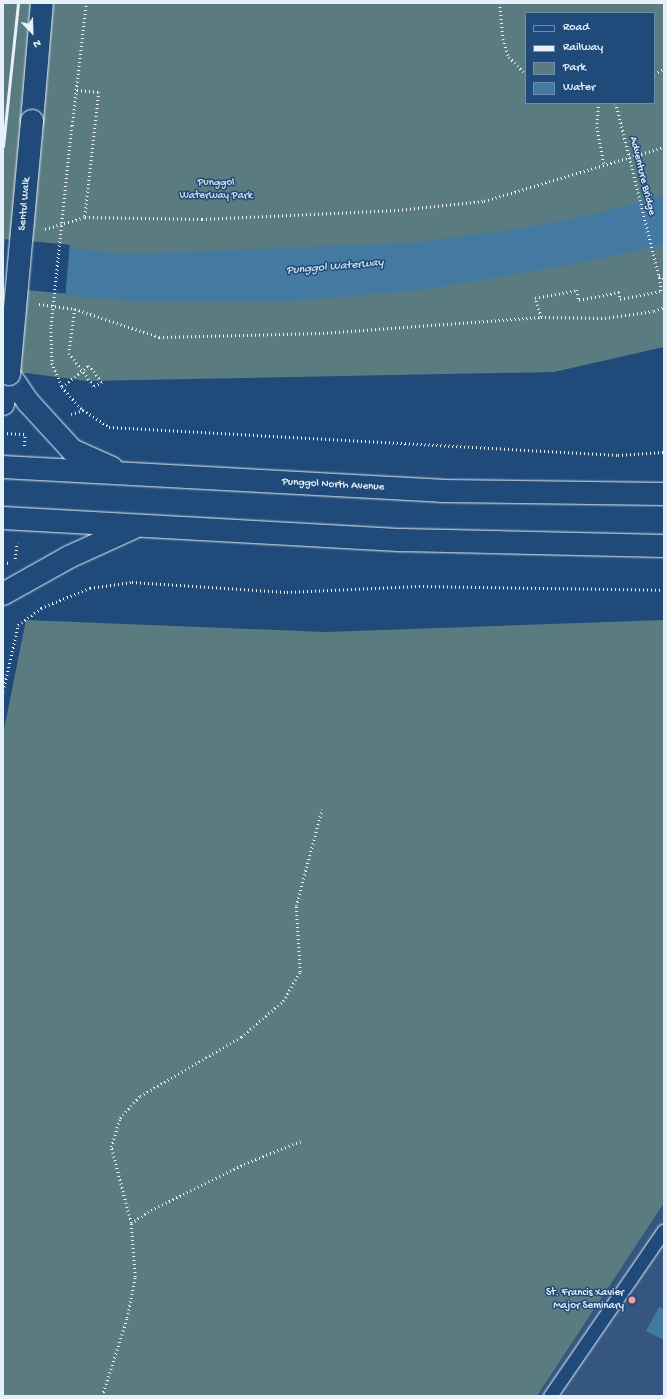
<!DOCTYPE html>
<style>
body{margin:0}
#map{position:relative;width:667px;height:1399px;overflow:hidden;background:#1f4a7a;font-family:"Gochi Hand",sans-serif}
div>[style]{position:absolute}
[style*='--x']{left:calc(var(--x)*1px);top:calc(var(--y)*1px);width:calc(var(--w)*1px);rotate:calc(var(--a)*1deg)}
.built>*{inset:0;background:#365682}
.green>*{inset:0;background:#5a7b7f}
.water>*{inset:0;background:#447aa2}
.pier>*{inset:0;background:#1f4a7a;transform-origin:0 0}
.path>*{height:2.5px;margin-top:-1.25px;transform-origin:0;background:repeating-linear-gradient(90deg,#e8f1f8 0 1px,transparent 0 4px)}
.roads{filter:drop-shadow(0 0 1px #e8f1f8) drop-shadow(0 0 1px #e8f1f8)}
.service>*{height:13px;margin:-6.5px;padding:0 6.5px;transform-origin:6.5px;border-radius:6.5px;background:#1f4a7a}
.minor>*{height:22px;margin:-11px;padding:0 11px;transform-origin:11px;border-radius:11px;background:#1f4a7a}
.secondary>*{height:22px;margin:-11px;padding:0 11px;transform-origin:11px;border-radius:11px;background:#1f4a7a}
.rail>*{height:3px;margin:-1.5px;padding:0 1.5px;transform-origin:1.5px;border-radius:1.5px;background:#e8f1f8}
.path-bridge>*{height:2.5px;margin-top:-1.25px;transform-origin:0;background:repeating-linear-gradient(90deg,#e8f1f8 0 1px,transparent 0 4px)}
.bridges{filter:drop-shadow(0 0 1px #e8f1f8) drop-shadow(0 0 1px #e8f1f8)}
.minor-bridge>*{height:22px;margin:-11px;padding:0 11px;transform-origin:11px;border-radius:11px;background:#1f4a7a}
.dots>*{width:11px;height:11px;translate:-50% -50%;box-sizing:border-box;border:2px solid #1f4a7a;border-radius:50%}
span{translate:-50% -50%;white-space:nowrap;text-align:center;line-height:1.15;-webkit-text-stroke:3px #1f4a7a;paint-order:stroke}
.street-label{font-size:11px;color:#e8f1f8}
.park-label{font-size:11px;color:#d3dfe6}
.poi-label{font-size:11px;color:#e8f1f8}
.right{translate:-100% -50%;text-align:right}
.water-label{font-size:12px;color:#cfdfeb;font-style:italic}
.frame{position:absolute;inset:0;border:4px solid #e8f1f8;pointer-events:none}
.legend{position:absolute;left:525px;top:12px;width:130px;height:92px;box-sizing:border-box;background:#1f4a7a;border:1px solid #6f8dac;margin:0;padding:5px 7px;list-style:none;font-size:12px;color:#e8f1f8}
.legend li{display:flex;align-items:center;gap:8px;height:20px}
.legend b{width:20px;border:1px solid #6f8dac}
.north{position:absolute;left:12px;top:12px;width:40px;height:40px;-webkit-text-stroke:3px #1f4a7a;paint-order:stroke;rotate:157deg;font-size:11px;font-weight:700;line-height:16px;text-align:center;color:#e8f1f8}
.north::after{content:'';display:block;margin:auto;width:14px;height:18px;background:#e8f1f8;clip-path:polygon(50% 0,100% 100%,50% 72%,0 100%)}
</style>
<div id="map">
<div class="built">
<div style="clip-path:polygon(664px 1203px,664px 1396px,537px 1396px)"></div>
</div>
<div class="green">
<div style="clip-path:polygon(evenodd,3px 3px,664px 3px,664px 347px,554px 372px,87px 381px,3px 370px,3px 3px,526px 13px,654px 13px,654px 103px,526px 103px,526px 13px)"></div>
<div style="clip-path:polygon(26px 620px,326px 632px,664px 620px,664px 1203px,537px 1396px,3px 1396px,3px 734px)"></div>
</div>
<div class="water">
<div style="clip-path:polygon(664px 195px,664px 245px,584px 262px,423px 290px,290px 301px,129px 301px,69px 296px,3px 286px,3px 241px,128px 254px,411px 243px,517px 229px,591px 215px)"></div>
<div style="clip-path:polygon(659px 1307px,664px 1309px,664px 1340px,646px 1331px)"></div>
</div>
<div class="pier">
<div style="left:5px;top:239px;width:65px;height:49px;rotate:5deg"></div>
</div>
<div class="path">
<div style="--x:500;--y:3;--w:36;--a:85"></div>
<div style="--x:503;--y:39;--w:19;--a:72"></div>
<div style="--x:509;--y:57;--w:24;--a:45"></div>
<div style="--x:654;--y:74;--w:11;--a:-27"></div>
<div style="--x:77;--y:90;--w:22;--a:5"></div>
<div style="--x:99;--y:92;--w:126;--a:96.4"></div>
<div style="--x:599;--y:103;--w:24;--a:95"></div>
<div style="--x:597;--y:127;--w:37;--a:79"></div>
<div style="--x:72;--y:126;--w:124;--a:-83.5"></div>
<div style="--x:45;--y:229;--w:42;--a:-16.7"></div>
<div style="--x:85;--y:217;--w:117;--a:1"></div>
<div style="--x:202;--y:219;--w:196;--a:-2.6"></div>
<div style="--x:398;--y:210;--w:86;--a:-6"></div>
<div style="--x:484;--y:201;--w:188;--a:-16.7"></div>
<div style="--x:39;--y:304;--w:36;--a:8"></div>
<div style="--x:75;--y:309;--w:89;--a:18.4"></div>
<div style="--x:159;--y:337;--w:164;--a:-1.4"></div>
<div style="--x:323;--y:333;--w:219;--a:-4.2"></div>
<div style="--x:541;--y:317;--w:64;--a:0.9"></div>
<div style="--x:605;--y:318;--w:49;--a:-8.1"></div>
<div style="--x:654;--y:311;--w:11;--a:-22"></div>
<div style="--x:75;--y:309;--w:44;--a:97.8"></div>
<div style="--x:69;--y:353;--w:41;--a:52.9"></div>
<div style="--x:94;--y:386;--w:9;--a:-27"></div>
<div style="--x:541;--y:317;--w:20;--a:-108"></div>
<div style="--x:535;--y:298;--w:43;--a:-10.8"></div>
<div style="--x:577;--y:290;--w:10;--a:79"></div>
<div style="--x:579;--y:300;--w:41;--a:-11.3"></div>
<div style="--x:619;--y:292;--w:7;--a:82"></div>
<div style="--x:620;--y:299;--w:42;--a:-11"></div>
<div style="--x:661;--y:291;--w:15;--a:-98"></div>
<div style="--x:659;--y:276;--w:5;--a:22"></div>
<div style="--x:62;--y:387;--w:31;--a:48"></div>
<div style="--x:83;--y:410;--w:31;--a:33"></div>
<div style="--x:109;--y:427;--w:510;--a:3.15"></div>
<div style="--x:618;--y:455;--w:46;--a:-3.7"></div>
<div style="--x:71;--y:414;--w:13;--a:-18"></div>
<div style="--x:3;--y:433;--w:21;--a:3"></div>
<div style="--x:24;--y:446;--w:11;--a:-85"></div>
<div style="--x:15;--y:559;--w:16;--a:-83"></div>
<div style="--x:3;--y:562;--w:6;--a:9"></div>
<div style="--x:3;--y:691;--w:68;--a:-77.2"></div>
<div style="--x:18;--y:625;--w:29;--a:-36"></div>
<div style="--x:41;--y:608;--w:53;--a:-22.2"></div>
<div style="--x:90;--y:588;--w:42;--a:-8.1"></div>
<div style="--x:132;--y:582;--w:155;--a:3.7"></div>
<div style="--x:287;--y:592;--w:132;--a:-2.6"></div>
<div style="--x:419;--y:586;--w:245;--a:0.9"></div>
<div style="--x:131;--y:1223;--w:24;--a:-33"></div>
<div style="--x:151;--y:1210;--w:104;--a:-26.3"></div>
<div style="--x:244;--y:1164;--w:61;--a:-22"></div>
<div style="--x:102;--y:1396;--w:82;--a:-72.2"></div>
<div style="--x:127;--y:1318;--w:42;--a:-79"></div>
<div style="--x:135;--y:1277;--w:54;--a:-94.2"></div>
<div style="--x:131;--y:1223;--w:79;--a:-104.7"></div>
<div style="--x:111;--y:1147;--w:30;--a:-73"></div>
<div style="--x:120;--y:1118;--w:30;--a:-48"></div>
<div style="--x:140;--y:1096;--w:117;--a:-30.3"></div>
<div style="--x:241;--y:1037;--w:55;--a:-40.6"></div>
<div style="--x:283;--y:1001;--w:34;--a:-60"></div>
<div style="--x:300;--y:972;--w:66;--a:-93.5"></div>
<div style="--x:296;--y:906;--w:100;--a:-75"></div>
</div>
<div class="roads">
<div class="service">
<div style="--x:550;--y:1396;--w:201;--a:-55.5"></div>
</div>
<div class="minor">
<div style="--x:32;--y:121;--w:118;--a:-85.2"></div>
<div style="--x:3;--y:404;--w:31;--a:-79"></div>
</div>
<div class="secondary">
<div style="--x:9;--y:374;--w:34;--a:56"></div>
<div style="--x:28;--y:402;--w:65;--a:47.5"></div>
<div style="--x:72;--y:450;--w:44;--a:24.2"></div>
<div style="--x:3;--y:467;--w:439;--a:3.1"></div>
<div style="--x:441;--y:491;--w:223;--a:0.8"></div>
<div style="--x:3;--y:518;--w:400;--a:3.2"></div>
<div style="--x:402;--y:540;--w:262;--a:1.3"></div>
<div style="--x:3;--y:594;--w:76;--a:-29.3"></div>
<div style="--x:69;--y:557;--w:70;--a:-24.4"></div>
</div>
</div>
<div class="rail">
<div style="--x:3;--y:146;--w:144;--a:-84"></div>
</div>
<div class="path-bridge">
<div style="--x:616;--y:103;--w:178;--a:76"></div>
<div style="--x:72;--y:126;--w:203;--a:95.9"></div>
<div style="--x:51;--y:328;--w:35;--a:88"></div>
<div style="--x:52;--y:363;--w:26;--a:67"></div>
<div style="--x:62;--y:387;--w:35;--a:-39"></div>
<div style="--x:89;--y:365;--w:21;--a:53"></div>
</div>
<div class="bridges">
<div class="minor-bridge">
<div style="--x:9;--y:374;--w:254;--a:-84.8"></div>
</div>
</div>
<div class="dots">
<div style="left:632px;top:1300px;background:#ff9aa2"></div>
</div>
<div class="street-label">
<span style="left:642px;top:176px;rotate:76deg">Adventure Bridge</span>
<span style="left:25px;top:204px;rotate:-85deg">Sentul Walk</span>
<span style="left:333px;top:485px;rotate:3deg">Punggol North Avenue</span>
</div>
<div class="park-label">
<span style="left:216px;top:190px">Punggol<br>Waterway Park</span>
</div>
<div class="poi-label">
<span class="right" style="left:624px;top:1300px">St. Francis Xavier<br>Major Seminary</span>
</div>
<div class="water-label">
<span style="left:335px;top:268px;rotate:-5deg">Punggol Waterway</span>
</div>
<div class="frame"></div>
<ul class="legend">
<li><b style="height:5px;background:#1f4a7a"></b>Road</li>
<li><b style="height:5px;background:#e8f1f8"></b>Railway</li>
<li><b style="height:11px;background:#5a7b7f"></b>Park</li>
<li><b style="height:11px;background:#447aa2"></b>Water</li>
</ul>
<div class="north">N</div>
</div>
